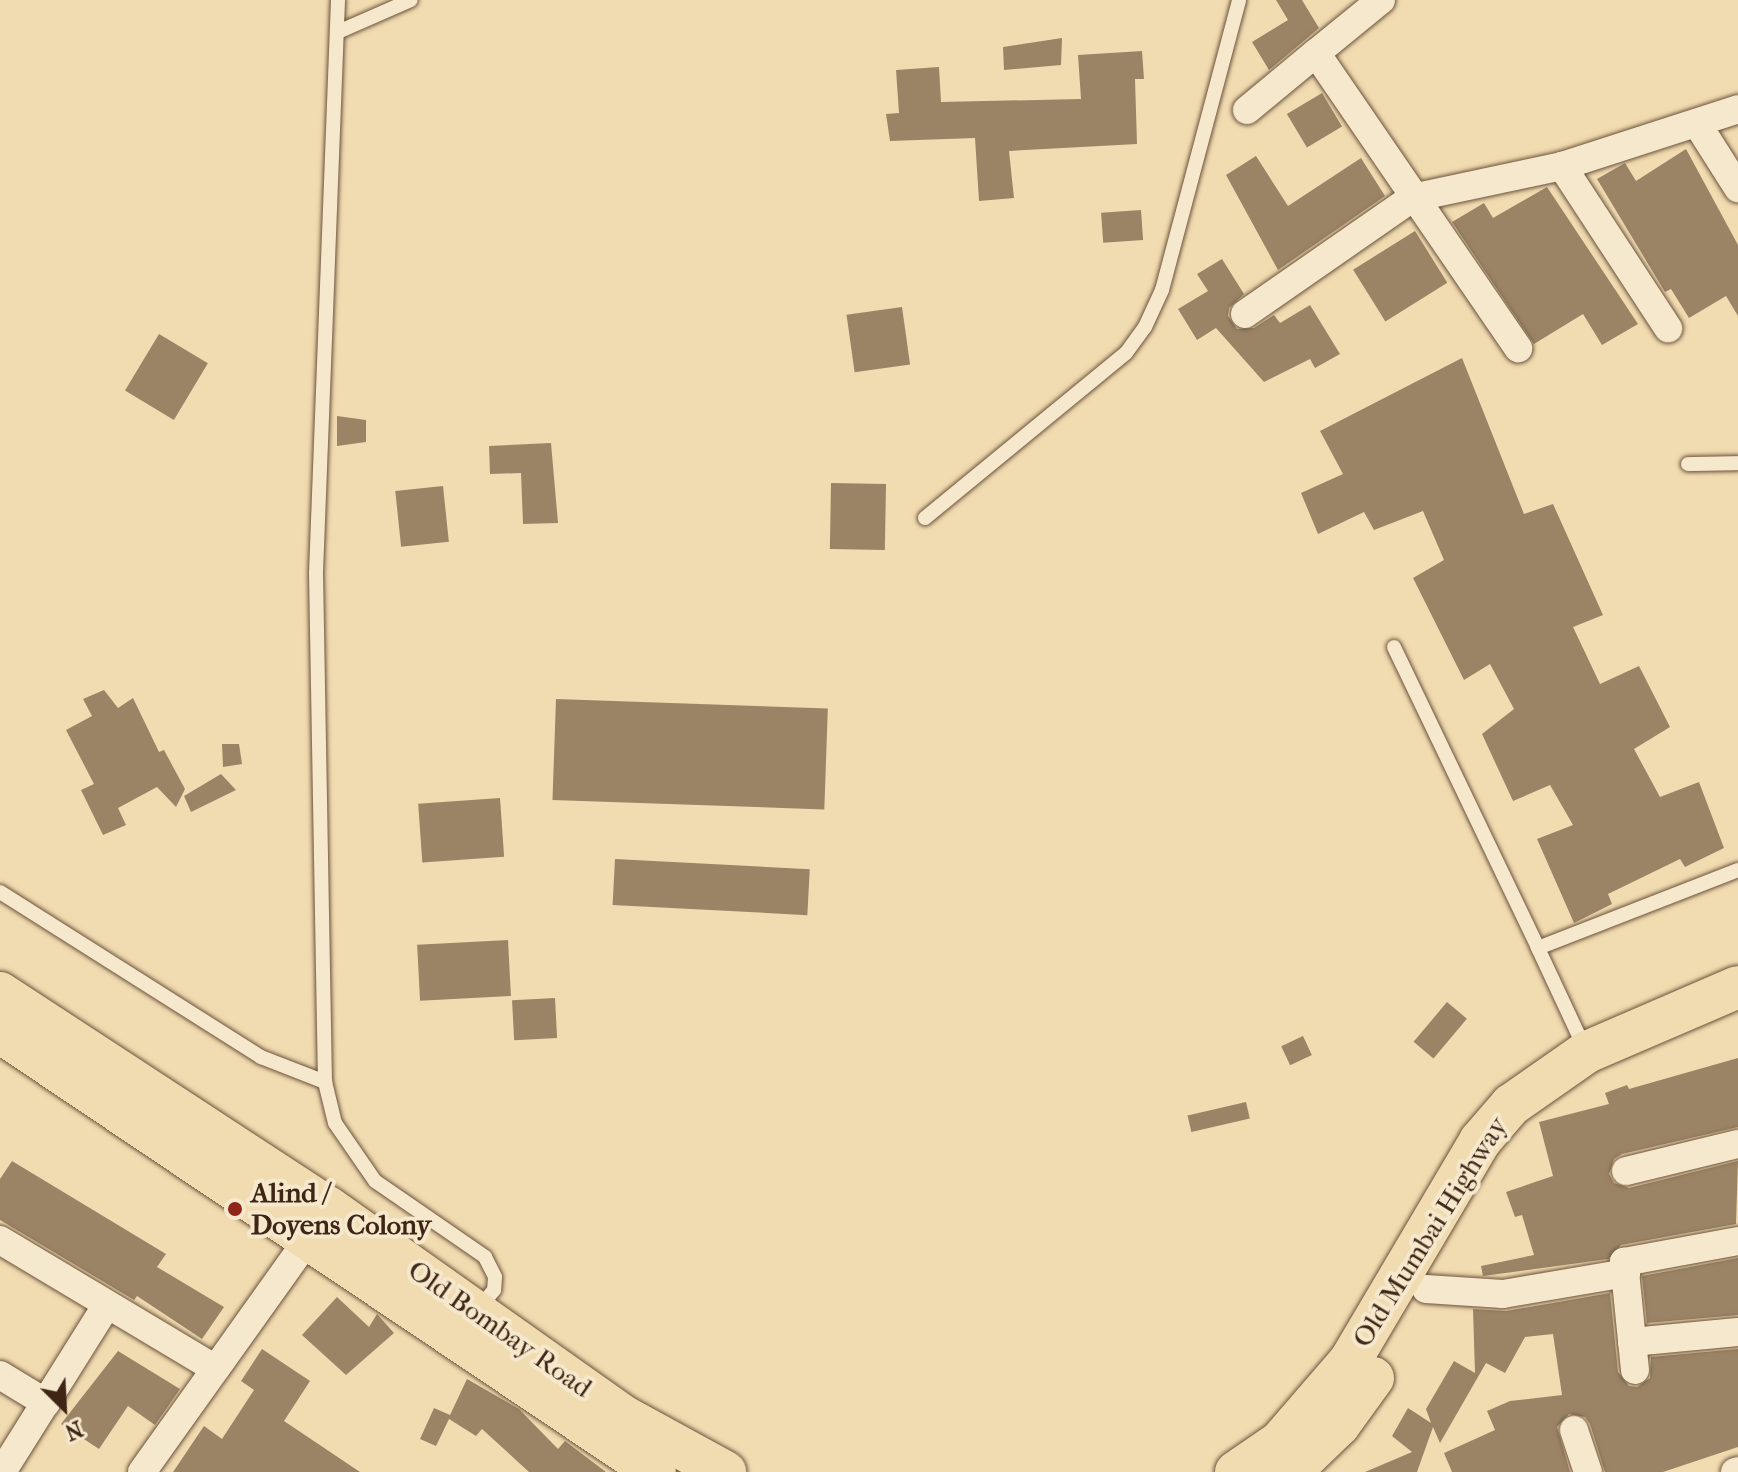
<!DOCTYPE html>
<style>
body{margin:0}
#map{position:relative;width:1738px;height:1472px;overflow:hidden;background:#f1dbb0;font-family:"IM FELL French Canon",serif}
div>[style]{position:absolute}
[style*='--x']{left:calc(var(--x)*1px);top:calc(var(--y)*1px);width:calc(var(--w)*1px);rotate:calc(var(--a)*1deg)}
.building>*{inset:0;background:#9b8466;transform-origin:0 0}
.roads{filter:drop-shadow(0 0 2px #6b523c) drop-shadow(0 0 2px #6b523c)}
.service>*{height:14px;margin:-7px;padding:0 7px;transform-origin:7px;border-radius:7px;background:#f6e8cc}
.minor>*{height:28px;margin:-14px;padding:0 14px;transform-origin:14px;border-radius:14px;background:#f6e8cc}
.primary>*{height:42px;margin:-21px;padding:0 21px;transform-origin:21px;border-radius:21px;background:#f1dbb0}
.dots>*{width:22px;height:22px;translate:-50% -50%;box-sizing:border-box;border:4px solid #f6e8cc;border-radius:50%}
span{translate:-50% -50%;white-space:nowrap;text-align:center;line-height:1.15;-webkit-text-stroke:8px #f6e8cc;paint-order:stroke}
.poi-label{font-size:28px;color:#3e2516;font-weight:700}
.left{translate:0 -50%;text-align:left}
.street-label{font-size:28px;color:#3e2516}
.north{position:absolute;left:24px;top:1368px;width:80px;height:80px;-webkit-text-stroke:6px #f6e8cc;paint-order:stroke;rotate:156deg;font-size:22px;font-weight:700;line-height:32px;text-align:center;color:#3e2516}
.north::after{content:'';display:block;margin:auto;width:28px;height:36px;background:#3e2516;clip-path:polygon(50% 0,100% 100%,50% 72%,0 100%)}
</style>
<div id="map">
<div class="building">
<div style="clip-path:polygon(1276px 0,1302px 0,1319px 28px,1269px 70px,1252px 42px,1288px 20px)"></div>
<div style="clip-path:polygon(1062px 38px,1061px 65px,1004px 70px,1003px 47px)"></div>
<div style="clip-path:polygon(1142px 51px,1144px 79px,1135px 79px,1137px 144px,1009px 151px,1014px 198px,979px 201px,975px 138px,890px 141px,886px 114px,899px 113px,896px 70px,939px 67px,941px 102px,1081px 99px,1078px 55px)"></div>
<div style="left:1322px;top:93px;width:39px;height:41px;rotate:59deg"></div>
<div style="clip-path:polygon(1686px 149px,1738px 245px,1738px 316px,1726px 296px,1689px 318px,1671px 289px,1665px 292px,1597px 179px,1625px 163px,1636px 181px)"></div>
<div style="clip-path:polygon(1256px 156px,1288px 206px,1361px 158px,1385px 196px,1278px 270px,1226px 175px)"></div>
<div style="clip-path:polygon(1547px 187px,1638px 324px,1602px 345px,1583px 314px,1534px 344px,1452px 222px,1484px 203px,1493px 218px)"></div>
<div style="left:1141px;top:210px;width:30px;height:40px;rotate:86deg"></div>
<div style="left:1415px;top:231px;width:61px;height:73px;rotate:58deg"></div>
<div style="clip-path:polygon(1222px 259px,1244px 294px,1229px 308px,1228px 316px,1237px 329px,1254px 328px,1274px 315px,1280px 323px,1310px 305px,1340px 354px,1315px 368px,1310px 359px,1264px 382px,1216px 328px,1197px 340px,1178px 309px,1208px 291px,1197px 274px)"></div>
<div style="left:902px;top:307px;width:58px;height:56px;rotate:82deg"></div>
<div style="left:159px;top:334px;width:57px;height:66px;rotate:31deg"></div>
<div style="clip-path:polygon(1462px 358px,1524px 514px,1553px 504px,1603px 615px,1573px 627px,1600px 684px,1639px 666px,1670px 727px,1634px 749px,1660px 797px,1699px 782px,1724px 848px,1685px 867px,1680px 859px,1608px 894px,1612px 904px,1574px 923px,1537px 839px,1573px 825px,1550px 785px,1513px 801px,1482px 734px,1514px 709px,1490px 664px,1464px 680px,1413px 578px,1444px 560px,1423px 511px,1374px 530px,1364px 512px,1318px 534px,1301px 493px,1343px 474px,1320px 431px)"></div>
<div style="clip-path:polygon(337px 416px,366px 420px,366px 442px,337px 446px)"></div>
<div style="clip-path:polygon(551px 443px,558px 523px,523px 524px,521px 473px,490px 474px,489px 446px)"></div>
<div style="left:886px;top:484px;width:66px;height:55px;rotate:91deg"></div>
<div style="left:443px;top:486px;width:56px;height:48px;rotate:84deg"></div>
<div style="clip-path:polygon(104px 690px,118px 708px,133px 698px,159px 752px,164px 750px,185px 789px,176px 807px,157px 787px,118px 808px,126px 825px,103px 835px,81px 790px,94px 784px,66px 730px,92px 716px,83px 699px)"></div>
<div style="left:556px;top:699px;width:272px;height:101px;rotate:2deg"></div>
<div style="clip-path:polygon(222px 744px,239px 744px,242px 764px,223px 767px)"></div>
<div style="clip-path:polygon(221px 774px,236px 790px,191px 812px,184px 796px)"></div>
<div style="left:500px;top:798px;width:59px;height:82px;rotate:86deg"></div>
<div style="left:615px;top:859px;width:195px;height:46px;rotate:3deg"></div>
<div style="left:508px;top:940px;width:56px;height:91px;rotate:87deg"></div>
<div style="left:555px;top:998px;width:40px;height:43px;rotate:87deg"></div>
<div style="left:1447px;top:1002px;width:26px;height:52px;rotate:40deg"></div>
<div style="left:1303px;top:1036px;width:21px;height:24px;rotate:65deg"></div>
<div style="clip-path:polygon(1738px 1058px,1738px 1127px,1622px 1154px,1614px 1159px,1609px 1174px,1614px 1183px,1629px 1188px,1738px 1161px,1736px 1224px,1621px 1245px,1608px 1259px,1483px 1276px,1481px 1266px,1534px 1255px,1522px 1215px,1515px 1217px,1506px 1192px,1553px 1176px,1539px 1122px,1609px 1104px,1605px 1093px,1627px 1085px,1629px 1089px)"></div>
<div style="left:1246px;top:1102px;width:17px;height:60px;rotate:77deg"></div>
<div style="clip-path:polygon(12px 1161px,166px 1254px,157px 1267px,224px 1307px,202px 1339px,137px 1296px,134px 1300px,0 1220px,0 1179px)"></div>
<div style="clip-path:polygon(1738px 1258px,1738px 1315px,1647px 1323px,1642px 1276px)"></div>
<div style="clip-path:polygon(1610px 1293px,1618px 1372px,1629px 1386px,1637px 1387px,1650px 1378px,1651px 1357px,1738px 1349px,1738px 1447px,1663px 1472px,1605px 1472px,1590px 1424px,1585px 1417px,1569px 1414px,1557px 1427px,1570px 1472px,1452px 1472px,1444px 1453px,1495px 1430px,1487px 1411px,1510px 1401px,1562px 1395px,1553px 1334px,1525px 1337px,1505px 1373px,1486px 1363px,1440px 1443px,1433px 1427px,1417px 1472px,1365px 1472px,1412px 1452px,1392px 1436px,1408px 1408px,1431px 1423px,1426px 1409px,1454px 1361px,1475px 1373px,1473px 1309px,1506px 1311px)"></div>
<div style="clip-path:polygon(337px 1297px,369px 1327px,377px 1314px,394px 1333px,346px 1375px,302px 1335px)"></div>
<div style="clip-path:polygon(262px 1349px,310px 1381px,284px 1421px,360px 1472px,173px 1472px,204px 1426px,222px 1439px,254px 1390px,241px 1381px)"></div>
<div style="clip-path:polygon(118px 1351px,180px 1389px,155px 1425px,128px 1406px,99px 1449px,61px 1424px)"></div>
<div style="clip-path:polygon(467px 1379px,519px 1409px,558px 1449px,565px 1441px,606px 1472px,529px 1472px,482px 1429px,476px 1436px,449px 1419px,436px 1446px,420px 1439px,434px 1408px,450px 1415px)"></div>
</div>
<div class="roads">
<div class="service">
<div style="--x:338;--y:0;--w:573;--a:92.2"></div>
<div style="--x:316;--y:573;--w:509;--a:88.99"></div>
<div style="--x:325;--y:1082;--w:42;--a:76.3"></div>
<div style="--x:335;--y:1123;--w:70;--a:55.4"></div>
<div style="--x:375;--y:1181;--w:134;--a:34.6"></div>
<div style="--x:485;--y:1257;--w:22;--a:63"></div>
<div style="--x:495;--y:1277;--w:13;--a:94"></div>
<div style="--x:494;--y:1290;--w:26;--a:130"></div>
<div style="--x:340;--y:31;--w:77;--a:-23.6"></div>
<div style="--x:1688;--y:464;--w:50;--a:-1.1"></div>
<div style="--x:925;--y:518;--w:260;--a:-39.4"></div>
<div style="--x:1126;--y:353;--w:32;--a:-54"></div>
<div style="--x:1145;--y:327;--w:41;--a:-65.3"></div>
<div style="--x:1162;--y:290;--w:300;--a:-75.1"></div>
<div style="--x:1394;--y:647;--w:334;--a:64.4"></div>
<div style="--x:0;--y:892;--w:309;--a:32.3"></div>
<div style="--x:261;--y:1057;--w:69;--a:21.3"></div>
<div style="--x:1586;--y:1051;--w:114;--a:-115"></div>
<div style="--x:1538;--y:948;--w:215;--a:-21.3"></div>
</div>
<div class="minor">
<div style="--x:1381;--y:0;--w:84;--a:140.8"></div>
<div style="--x:1316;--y:53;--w:358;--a:55.6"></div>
<div style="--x:1247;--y:110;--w:89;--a:-39.6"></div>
<div style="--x:1698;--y:125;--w:75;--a:57.6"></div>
<div style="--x:1562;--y:166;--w:194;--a:56.8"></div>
<div style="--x:1245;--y:314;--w:203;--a:-34.8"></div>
<div style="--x:1412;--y:198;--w:153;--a:-12"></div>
<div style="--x:1562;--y:166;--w:185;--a:-17.9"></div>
<div style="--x:1626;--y:1171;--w:115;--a:-13.6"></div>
<div style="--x:0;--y:1240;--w:247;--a:30.9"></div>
<div style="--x:1426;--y:1289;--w:77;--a:3.7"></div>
<div style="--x:1503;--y:1294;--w:125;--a:-9.7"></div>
<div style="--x:1632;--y:1342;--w:106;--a:-5.4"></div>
<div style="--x:1635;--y:1370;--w:109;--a:-95.8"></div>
<div style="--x:1624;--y:1262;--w:116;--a:-10.4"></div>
<div style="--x:0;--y:1375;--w:54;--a:31.3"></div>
<div style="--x:1574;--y:1430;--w:44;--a:71.6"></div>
<div style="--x:2;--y:1472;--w:196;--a:-57.9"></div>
<div style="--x:142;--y:1472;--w:303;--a:-54.5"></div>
<div style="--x:1735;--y:1472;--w:3;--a:-18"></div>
</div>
<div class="primary">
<div style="--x:0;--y:993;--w:393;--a:33.2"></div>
<div style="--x:329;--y:1208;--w:358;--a:35.3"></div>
<div style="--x:621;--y:1415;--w:119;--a:28.7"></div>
<div style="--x:0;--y:1032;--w:789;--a:33.89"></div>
<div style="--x:1236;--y:1472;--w:53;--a:-34.3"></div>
<div style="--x:1280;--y:1442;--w:107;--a:-49.2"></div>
<div style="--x:1350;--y:1361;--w:256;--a:-59.4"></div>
<div style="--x:1480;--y:1141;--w:48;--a:-49.3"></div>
<div style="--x:1511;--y:1105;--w:93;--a:-34.9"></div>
<div style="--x:1587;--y:1052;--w:164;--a:-23.3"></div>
<div style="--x:1290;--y:1472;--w:68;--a:-43.8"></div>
<div style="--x:1339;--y:1425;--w:58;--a:-54.1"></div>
</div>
</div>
<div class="dots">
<div style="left:235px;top:1209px;background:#8f2418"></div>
</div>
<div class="poi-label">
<span class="left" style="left:251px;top:1209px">Alind /<br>Doyens Colony</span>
</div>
<div class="street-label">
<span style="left:1430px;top:1232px;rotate:-58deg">Old Mumbai Highway</span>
<span style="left:500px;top:1329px;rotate:35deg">Old Bombay Road</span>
</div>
<div class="north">N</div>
</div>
